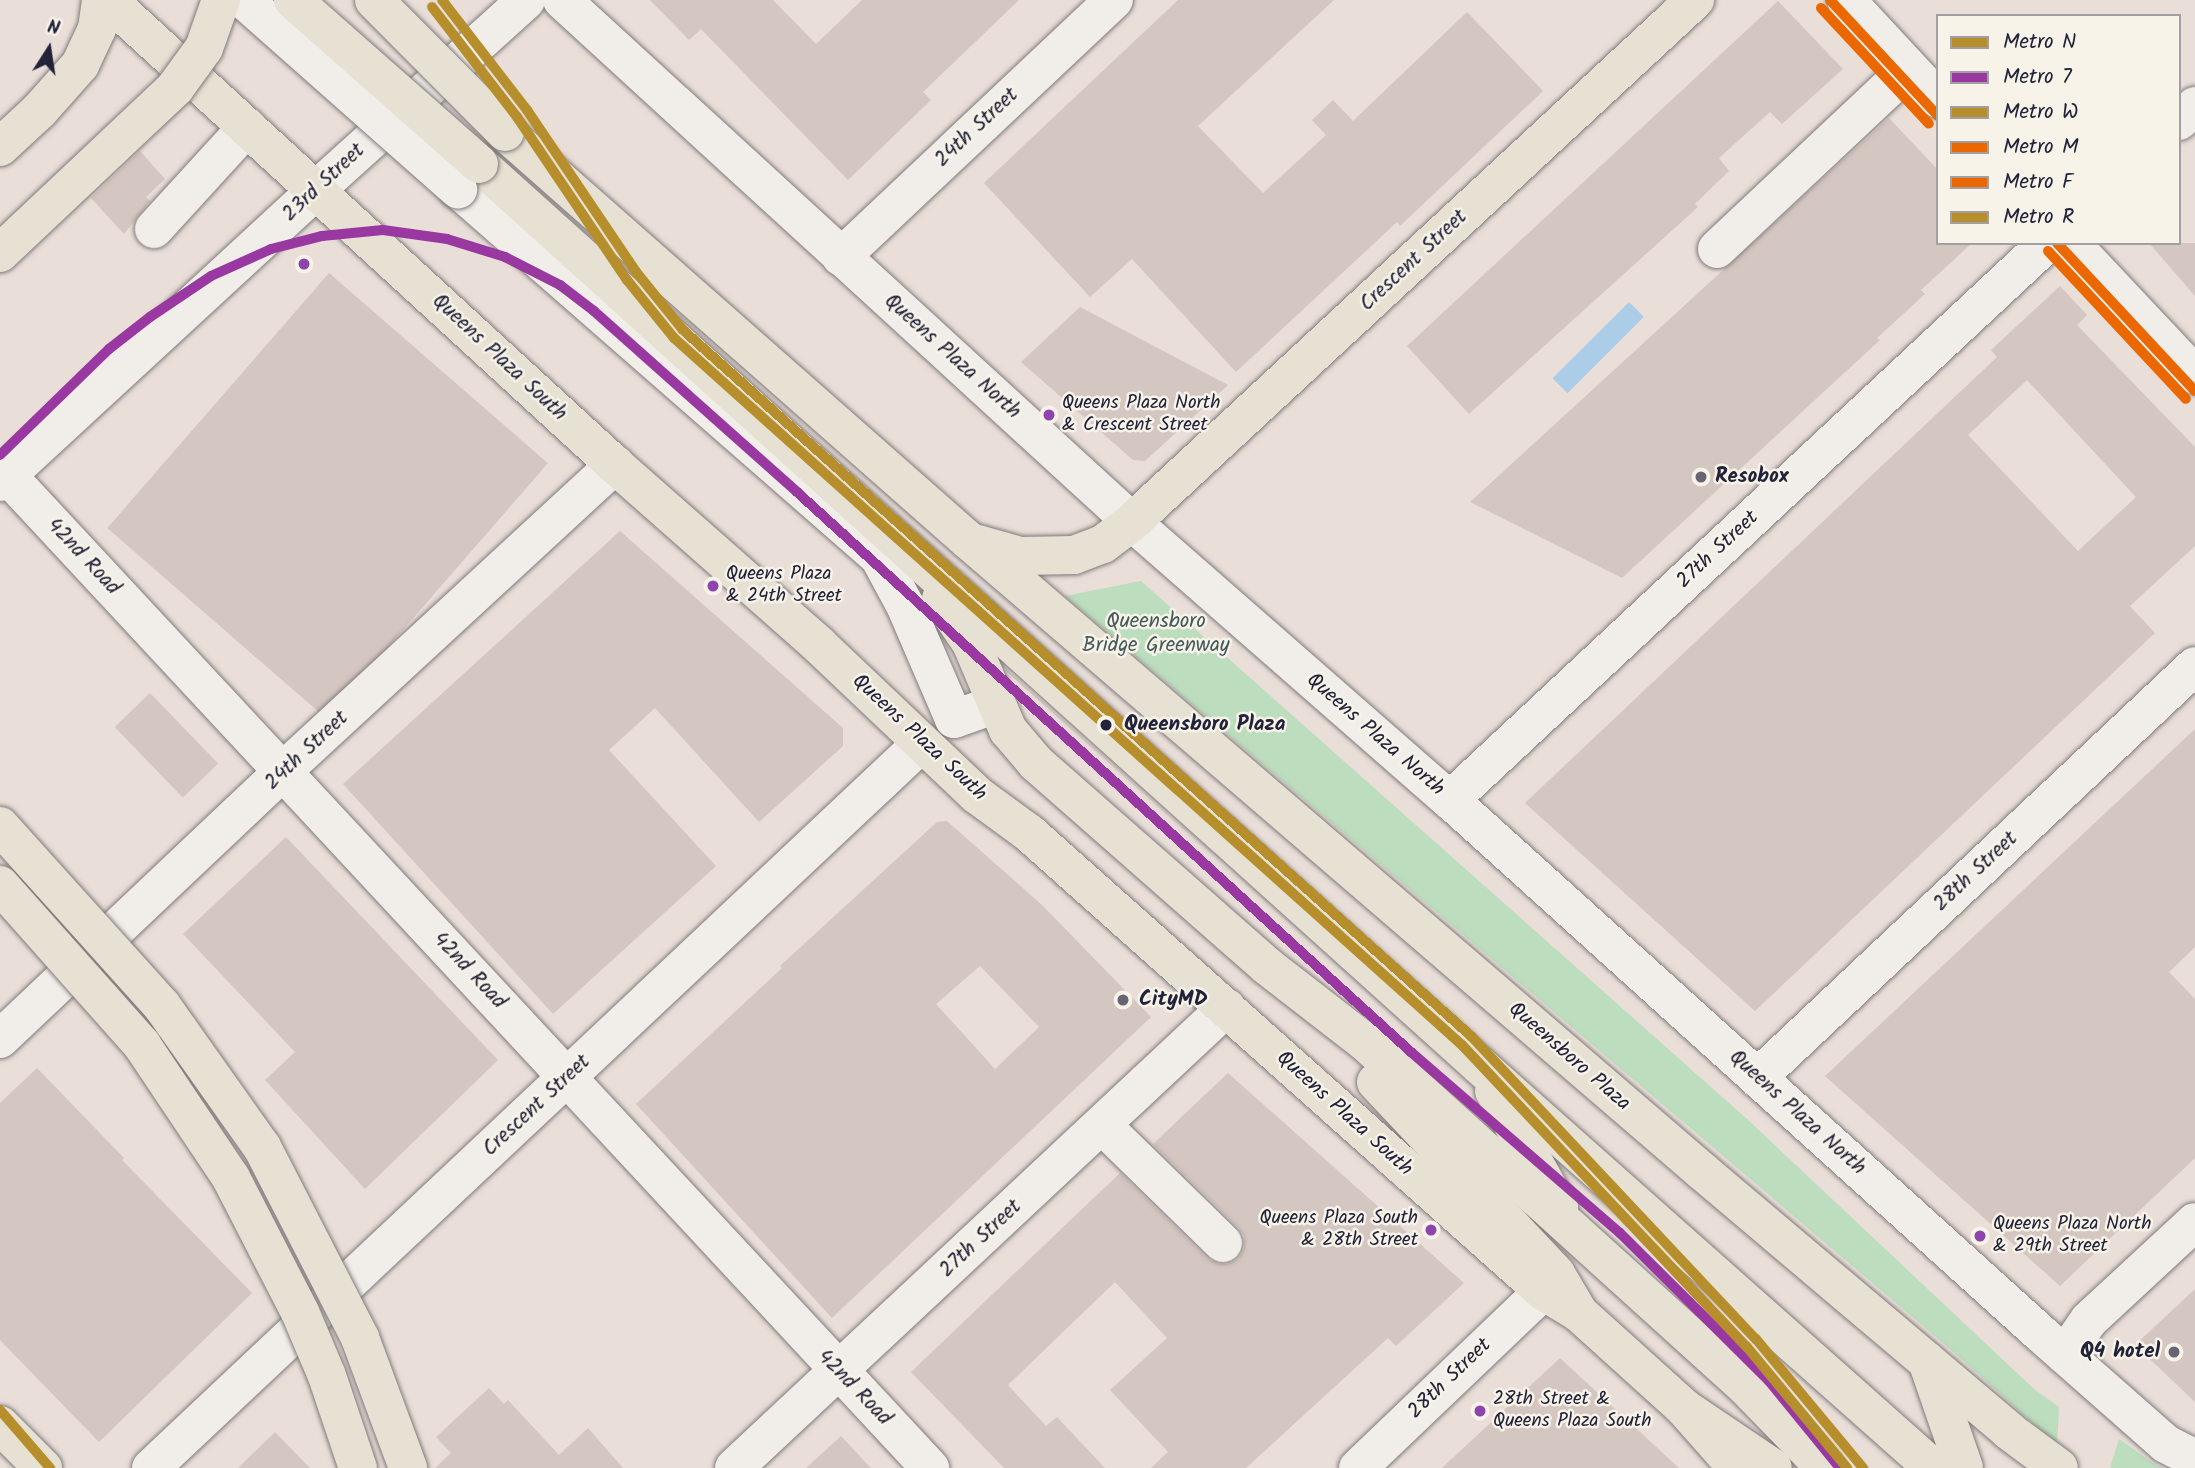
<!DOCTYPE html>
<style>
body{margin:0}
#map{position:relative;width:2195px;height:1468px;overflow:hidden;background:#e9ded8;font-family:Kalam,sans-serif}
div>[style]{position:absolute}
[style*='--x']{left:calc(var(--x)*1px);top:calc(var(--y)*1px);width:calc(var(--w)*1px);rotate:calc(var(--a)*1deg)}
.green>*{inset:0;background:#bcddbe}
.water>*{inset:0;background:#abcde7;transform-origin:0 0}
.building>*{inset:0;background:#d4c6c0;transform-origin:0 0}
.roads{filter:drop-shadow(0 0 2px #807b7d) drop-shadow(0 0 2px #807b7d)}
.minor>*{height:38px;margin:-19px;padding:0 19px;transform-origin:19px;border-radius:19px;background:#f1eeea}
.major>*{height:38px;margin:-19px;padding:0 19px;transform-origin:19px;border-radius:19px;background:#e6e1d2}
.highway>*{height:38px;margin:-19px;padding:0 19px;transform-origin:19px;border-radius:19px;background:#e6e1d2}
.bridges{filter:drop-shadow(0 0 2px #807b7d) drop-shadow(0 0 2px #807b7d)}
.minor-bridge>*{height:38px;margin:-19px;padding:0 19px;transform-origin:19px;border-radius:19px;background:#f1eeea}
.highway-bridge>*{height:38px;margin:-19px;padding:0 19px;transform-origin:19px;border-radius:19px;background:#e6e1d2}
.metro-1>*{height:10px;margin:-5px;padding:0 5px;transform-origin:5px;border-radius:5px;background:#b68e2c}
.metro-2>*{height:10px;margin:-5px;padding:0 5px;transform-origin:5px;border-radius:5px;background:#9a38a1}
.metro-3>*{height:10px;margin:-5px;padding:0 5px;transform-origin:5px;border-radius:5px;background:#b68e2c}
.metro-4>*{height:10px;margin:-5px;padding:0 5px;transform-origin:5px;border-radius:5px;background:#eb6800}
.metro-5>*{height:10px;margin:-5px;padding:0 5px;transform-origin:5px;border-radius:5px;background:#eb6800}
.metro-6>*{height:10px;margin:-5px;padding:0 5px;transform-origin:5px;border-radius:5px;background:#b68e2c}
.dots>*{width:19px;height:19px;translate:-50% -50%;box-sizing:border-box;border:4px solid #f7f3e8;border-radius:50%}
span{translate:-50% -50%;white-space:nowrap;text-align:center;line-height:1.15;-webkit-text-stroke:5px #f7f3e8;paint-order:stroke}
.bus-label{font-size:19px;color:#22223b}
.left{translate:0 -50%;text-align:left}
.right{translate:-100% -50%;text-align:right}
.street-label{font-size:21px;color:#22223b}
.poi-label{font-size:21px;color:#22223b;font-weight:700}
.park-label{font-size:21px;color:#455a5c}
.stop-label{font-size:21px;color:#22223b;font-weight:700}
.legend{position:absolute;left:1936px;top:14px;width:245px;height:231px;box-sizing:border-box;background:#f7f3e8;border:2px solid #a29fa3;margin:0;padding:9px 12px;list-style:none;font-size:21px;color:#22223b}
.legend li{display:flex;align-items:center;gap:14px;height:35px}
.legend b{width:35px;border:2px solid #a29fa3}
.north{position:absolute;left:14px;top:14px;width:70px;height:70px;-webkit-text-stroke:5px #f7f3e8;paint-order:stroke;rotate:12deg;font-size:19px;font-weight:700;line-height:28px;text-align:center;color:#22223b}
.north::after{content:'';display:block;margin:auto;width:24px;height:32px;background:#22223b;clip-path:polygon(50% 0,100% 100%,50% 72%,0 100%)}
</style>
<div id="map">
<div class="green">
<div style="clip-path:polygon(1141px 581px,1747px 1119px,2034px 1389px,2059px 1407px,2057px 1445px,1950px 1349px,1065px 596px)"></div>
<div style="clip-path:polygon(2119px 1439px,2156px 1465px,2164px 1468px,2110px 1468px)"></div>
</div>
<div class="water">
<div style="left:1629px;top:302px;width:21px;height:108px;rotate:45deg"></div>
</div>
<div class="building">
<div style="clip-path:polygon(650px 0,773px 0,816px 44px,862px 0,1019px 0,923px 92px,931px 100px,848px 180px,701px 29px,689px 40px)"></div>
<div style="clip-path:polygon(1178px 0,1334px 0,1198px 126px,1263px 193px,1326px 135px,1312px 120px,1333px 100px,1353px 121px,1467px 12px,1543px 91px,1400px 226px,1397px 222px,1236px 372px,1132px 259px,1090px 297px,984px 183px)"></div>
<div style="clip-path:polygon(1778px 1px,1843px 69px,1782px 124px,1770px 112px,1719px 158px,1729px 171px,1695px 204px,1698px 207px,1469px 414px,1407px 346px)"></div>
<div style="clip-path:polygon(1889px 118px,1938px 170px,1938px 243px,1972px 243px,1921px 290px,1925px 294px,1877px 338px,1880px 340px,1622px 578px,1470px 502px)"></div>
<div style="clip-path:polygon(140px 151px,165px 179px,146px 197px,150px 201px,124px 234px,91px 198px)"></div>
<div style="clip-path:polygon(2149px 243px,2195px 243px,2195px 296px)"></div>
<div style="left:329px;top:273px;width:290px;height:338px;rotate:41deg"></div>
<div style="clip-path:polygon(evenodd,2060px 286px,2087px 315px,2077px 325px,2195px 447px,2195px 546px,2130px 606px,2155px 633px,1755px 1011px,1525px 803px,1997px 357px,1991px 350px,2060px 286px,2027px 380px,2136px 497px,2078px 551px,1968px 435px,2027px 380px)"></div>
<div style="clip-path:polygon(1080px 307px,1228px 385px,1145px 461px,1133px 460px,1021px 362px)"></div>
<div style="clip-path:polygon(620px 531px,843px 728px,843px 746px,759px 822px,655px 708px,609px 750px,716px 866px,553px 1014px,343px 784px)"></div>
<div style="clip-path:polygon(1005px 668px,1215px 857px,1007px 672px)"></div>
<div style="left:150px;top:693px;width:98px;height:49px;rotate:46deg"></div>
<div style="clip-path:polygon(2195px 729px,2195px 947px,2169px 972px,2195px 999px,2195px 1158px,2060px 1286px,1825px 1076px)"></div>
<div style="clip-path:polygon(evenodd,947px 821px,1042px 905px,1151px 1017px,832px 1318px,636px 1104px,782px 968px,780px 966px,937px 822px,947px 821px,980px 966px,1039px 1027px,995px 1069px,936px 1004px,980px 966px)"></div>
<div style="clip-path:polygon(286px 837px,498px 1060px,365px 1189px,265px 1080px,295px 1052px,183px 934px)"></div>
<div style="clip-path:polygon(37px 1068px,124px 1158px,122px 1160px,252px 1293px,99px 1442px,0 1340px,0 1103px)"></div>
<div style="clip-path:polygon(1228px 1073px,1464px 1283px,1396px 1346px,1388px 1338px,1246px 1468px,1151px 1468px,1168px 1452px,1110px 1390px,1167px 1338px,1115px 1282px,1008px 1385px,1046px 1426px,1057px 1417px,1105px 1468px,1004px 1468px,911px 1372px,1120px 1173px,1208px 1259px,1218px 1264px,1228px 1264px,1238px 1259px,1244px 1248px,1244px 1236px,1239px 1228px,1153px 1144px)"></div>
<div style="clip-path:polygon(2195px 1289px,2195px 1402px,2135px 1345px)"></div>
<div style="clip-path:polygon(1560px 1358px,1679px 1468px,1442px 1468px)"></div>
<div style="clip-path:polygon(489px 1388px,504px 1404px,508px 1400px,559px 1455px,588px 1428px,623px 1468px,435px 1468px,451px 1453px,436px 1437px)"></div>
<div style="clip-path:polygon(275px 1432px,310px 1468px,238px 1468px)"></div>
<div style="clip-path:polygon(841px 1436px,871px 1468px,806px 1468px)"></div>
</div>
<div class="roads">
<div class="minor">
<div style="--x:562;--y:0;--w:773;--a:42.48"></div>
<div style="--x:1132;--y:522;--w:422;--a:41.2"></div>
<div style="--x:1450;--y:800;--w:795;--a:42.09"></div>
<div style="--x:2040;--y:1333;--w:168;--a:41.4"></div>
<div style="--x:2166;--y:1444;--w:33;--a:27"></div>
<div style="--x:1846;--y:0;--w:135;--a:47.1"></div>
<div style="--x:2179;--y:121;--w:22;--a:-43"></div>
<div style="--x:458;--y:189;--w:559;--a:41.16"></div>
<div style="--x:879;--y:557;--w:55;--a:61.6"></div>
<div style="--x:905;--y:605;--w:124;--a:66.7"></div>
<div style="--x:954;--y:719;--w:42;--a:-19.3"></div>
<div style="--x:154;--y:229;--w:138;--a:-47.6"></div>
<div style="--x:2071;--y:243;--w:181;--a:46.8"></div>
<div style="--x:1717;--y:249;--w:263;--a:-43.2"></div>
<div style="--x:841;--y:257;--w:375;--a:-43.3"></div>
<div style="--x:7;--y:475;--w:1356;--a:47.09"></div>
<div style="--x:0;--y:482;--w:430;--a:-42.7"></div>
<div style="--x:316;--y:190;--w:283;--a:-42.1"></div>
<div style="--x:1450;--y:800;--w:816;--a:-43.01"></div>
<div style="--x:0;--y:1039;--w:390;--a:-43.4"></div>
<div style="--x:283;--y:771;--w:452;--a:-42.7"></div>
<div style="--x:1757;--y:1078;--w:601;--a:-43.25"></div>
<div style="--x:1102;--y:1125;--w:169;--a:44.3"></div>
<div style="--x:2065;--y:1355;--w:42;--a:-55.6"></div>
<div style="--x:2089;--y:1320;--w:144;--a:-42.8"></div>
<div style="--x:151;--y:1468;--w:1058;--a:-43.24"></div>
<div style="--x:734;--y:1468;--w:674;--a:-43.07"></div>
<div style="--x:1358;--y:1468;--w:256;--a:-43.7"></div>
</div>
<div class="major">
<div style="--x:108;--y:0;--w:688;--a:42.53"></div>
<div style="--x:615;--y:465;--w:272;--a:41.4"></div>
<div style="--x:819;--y:645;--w:218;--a:43.5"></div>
<div style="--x:977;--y:795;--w:64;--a:36.2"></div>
<div style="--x:1029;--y:833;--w:688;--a:41.7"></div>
<div style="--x:1543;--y:1291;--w:42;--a:31.4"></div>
<div style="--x:1579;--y:1313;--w:142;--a:42.1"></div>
<div style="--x:1684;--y:1408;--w:80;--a:48.5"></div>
<div style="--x:1132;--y:522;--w:768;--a:-42.84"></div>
<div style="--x:0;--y:1425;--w:61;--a:45"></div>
</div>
<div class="highway">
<div style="--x:505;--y:132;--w:617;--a:41.39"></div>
<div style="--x:968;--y:540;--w:969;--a:40.69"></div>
<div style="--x:1703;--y:1172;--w:401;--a:40.2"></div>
<div style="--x:2009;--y:1431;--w:62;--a:36.5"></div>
<div style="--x:0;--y:147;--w:53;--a:-42.7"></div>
<div style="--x:39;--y:111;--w:62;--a:-48.3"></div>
<div style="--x:80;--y:65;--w:40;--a:-65"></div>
<div style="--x:97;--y:29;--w:29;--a:-82"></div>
<div style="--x:479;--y:164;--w:1346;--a:42.02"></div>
<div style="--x:1479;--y:1065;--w:607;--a:41.59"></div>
<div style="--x:978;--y:544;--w:44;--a:15.9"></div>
<div style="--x:1020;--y:556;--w:54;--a:-1.1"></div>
<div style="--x:1074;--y:555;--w:31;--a:-21"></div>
<div style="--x:1103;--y:544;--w:36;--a:-37"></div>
<div style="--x:941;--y:599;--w:53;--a:55.7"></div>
<div style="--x:971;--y:643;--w:95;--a:67"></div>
<div style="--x:1008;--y:730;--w:43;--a:49.7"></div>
<div style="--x:1036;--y:763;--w:308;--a:41.3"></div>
<div style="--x:1267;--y:966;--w:124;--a:37.8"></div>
<div style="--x:1365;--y:1042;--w:514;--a:42.16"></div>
<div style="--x:1746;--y:1387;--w:113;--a:45.7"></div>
<div style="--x:1376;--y:1082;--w:263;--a:46.8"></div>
<div style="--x:1556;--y:1274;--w:45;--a:59.5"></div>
<div style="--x:1494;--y:1091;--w:133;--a:60.7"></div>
<div style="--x:1927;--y:1361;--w:113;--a:70.9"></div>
<div style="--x:1684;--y:1408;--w:107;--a:34"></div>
</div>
</div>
<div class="bridges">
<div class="minor-bridge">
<div style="--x:244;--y:0;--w:286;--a:41.5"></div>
</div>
<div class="highway-bridge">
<div style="--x:293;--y:0;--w:248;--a:41.4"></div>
<div style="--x:374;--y:0;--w:186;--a:45.2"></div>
<div style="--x:0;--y:253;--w:241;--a:-43.3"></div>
<div style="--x:175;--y:88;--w:49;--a:-54.1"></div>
<div style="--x:204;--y:48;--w:51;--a:-70.5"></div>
<div style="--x:0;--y:826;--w:242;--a:48"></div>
<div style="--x:162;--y:1006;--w:173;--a:54.7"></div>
<div style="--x:262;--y:1147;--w:215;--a:62.8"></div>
<div style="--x:360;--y:1338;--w:139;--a:69.7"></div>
<div style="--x:0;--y:885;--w:214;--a:48.4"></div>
<div style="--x:142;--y:1045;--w:160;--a:56.2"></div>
<div style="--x:231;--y:1178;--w:151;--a:62.8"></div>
<div style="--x:300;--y:1312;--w:69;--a:67.1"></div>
<div style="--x:327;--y:1376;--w:97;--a:71.4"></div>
</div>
</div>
<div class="metro-1">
<div style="--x:442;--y:0;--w:139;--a:52.3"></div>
<div style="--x:527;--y:110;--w:197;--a:56"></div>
<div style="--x:637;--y:273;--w:73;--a:51.1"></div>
<div style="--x:683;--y:330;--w:1058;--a:41.86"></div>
<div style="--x:1471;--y:1036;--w:416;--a:46.8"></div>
<div style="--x:1756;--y:1339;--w:168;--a:50.3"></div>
</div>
<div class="metro-2">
<div style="--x:0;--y:455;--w:152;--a:-44.2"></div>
<div style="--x:109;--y:349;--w:52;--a:-38"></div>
<div style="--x:150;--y:317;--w:73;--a:-33.9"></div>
<div style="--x:211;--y:276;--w:66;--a:-24.2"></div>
<div style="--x:271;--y:249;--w:53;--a:-14.3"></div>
<div style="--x:322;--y:236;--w:61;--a:-5.6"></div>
<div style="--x:383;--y:230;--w:65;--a:8"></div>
<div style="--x:447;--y:239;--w:61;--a:17.2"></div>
<div style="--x:505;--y:257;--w:62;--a:27"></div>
<div style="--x:560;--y:285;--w:43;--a:37.4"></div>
<div style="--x:594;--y:311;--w:272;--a:41.7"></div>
<div style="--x:797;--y:492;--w:831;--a:42.37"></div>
<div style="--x:1411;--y:1052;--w:276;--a:40.9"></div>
<div style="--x:1620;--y:1233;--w:210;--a:44.8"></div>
<div style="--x:1769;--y:1381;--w:112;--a:50.8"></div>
</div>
<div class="metro-3">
<div style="--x:432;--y:7;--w:139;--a:52.3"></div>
<div style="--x:517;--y:117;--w:197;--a:56"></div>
<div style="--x:627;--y:280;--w:75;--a:51"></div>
<div style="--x:674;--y:338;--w:1059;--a:41.9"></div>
<div style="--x:1462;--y:1045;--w:415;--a:46.7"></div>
<div style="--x:1747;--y:1347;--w:157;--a:50.4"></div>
</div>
<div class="metro-4">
<div style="--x:1830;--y:0;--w:158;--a:47"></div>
<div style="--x:2057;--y:243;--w:202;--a:47"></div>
</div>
<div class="metro-5">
<div style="--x:1821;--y:8;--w:158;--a:47"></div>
<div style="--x:2048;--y:251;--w:202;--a:47"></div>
</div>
<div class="metro-6">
<div style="--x:0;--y:1410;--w:77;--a:49.2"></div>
</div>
<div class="dots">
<div style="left:304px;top:264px;background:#8e44ad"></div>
<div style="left:1049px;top:415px;background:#8e44ad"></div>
<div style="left:1701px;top:477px;background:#686472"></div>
<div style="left:713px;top:586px;background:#8e44ad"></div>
<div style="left:1106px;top:725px;background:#22223b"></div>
<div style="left:1123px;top:1000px;background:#686472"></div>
<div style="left:1431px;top:1230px;background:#8e44ad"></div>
<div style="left:1980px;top:1236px;background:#8e44ad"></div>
<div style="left:2174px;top:1352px;background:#686472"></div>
<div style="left:1480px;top:1411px;background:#8e44ad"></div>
</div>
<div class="bus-label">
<span class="left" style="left:1062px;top:415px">Queens Plaza North<br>&amp; Crescent Street</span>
<span class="left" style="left:726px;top:586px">Queens Plaza<br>&amp; 24th Street</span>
<span class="right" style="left:1418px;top:1230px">Queens Plaza South<br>&amp; 28th Street</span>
<span class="left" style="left:1993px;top:1236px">Queens Plaza North<br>&amp; 29th Street</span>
<span class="left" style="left:1493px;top:1411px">28th Street &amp;<br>Queens Plaza South</span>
</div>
<div class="street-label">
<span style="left:977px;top:128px;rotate:-43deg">24th Street</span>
<span style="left:324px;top:183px;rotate:-43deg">23rd Street</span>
<span style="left:1414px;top:261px;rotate:-43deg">Crescent Street</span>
<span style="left:952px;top:357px;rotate:42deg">Queens Plaza North</span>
<span style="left:499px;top:358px;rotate:43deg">Queens Plaza South</span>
<span style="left:1718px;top:550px;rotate:-43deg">27th Street</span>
<span style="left:83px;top:557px;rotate:47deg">42nd Road</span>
<span style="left:1375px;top:735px;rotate:41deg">Queens Plaza North</span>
<span style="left:919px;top:738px;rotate:43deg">Queens Plaza South</span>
<span style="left:307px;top:751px;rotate:-43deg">24th Street</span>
<span style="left:1976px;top:872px;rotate:-43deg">28th Street</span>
<span style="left:469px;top:971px;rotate:47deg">42nd Road</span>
<span style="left:1569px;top:1057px;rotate:41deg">Queensboro Plaza</span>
<span style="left:537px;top:1106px;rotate:-43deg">Crescent Street</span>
<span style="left:1797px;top:1113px;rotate:42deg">Queens Plaza North</span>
<span style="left:1344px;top:1114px;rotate:42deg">Queens Plaza South</span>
<span style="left:981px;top:1239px;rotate:-43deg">27th Street</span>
<span style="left:1450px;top:1379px;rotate:-44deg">28th Street</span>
<span style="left:854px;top:1388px;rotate:46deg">42nd Road</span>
</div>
<div class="poi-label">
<span class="left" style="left:1715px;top:477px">Resobox</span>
<span class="left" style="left:1139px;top:1000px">CityMD</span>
<span class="right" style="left:2160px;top:1352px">Q4 hotel</span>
</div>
<div class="park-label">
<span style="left:1156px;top:634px">Queensboro<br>Bridge Greenway</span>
</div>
<div class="stop-label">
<span class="left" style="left:1124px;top:725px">Queensboro Plaza</span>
</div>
<ul class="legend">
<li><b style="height:9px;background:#b68e2c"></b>Metro N</li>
<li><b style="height:9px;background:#9a38a1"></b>Metro 7</li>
<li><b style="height:9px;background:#b68e2c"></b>Metro W</li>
<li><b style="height:9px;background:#eb6800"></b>Metro M</li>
<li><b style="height:9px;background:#eb6800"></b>Metro F</li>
<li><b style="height:9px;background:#b68e2c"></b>Metro R</li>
</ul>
<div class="north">N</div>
</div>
